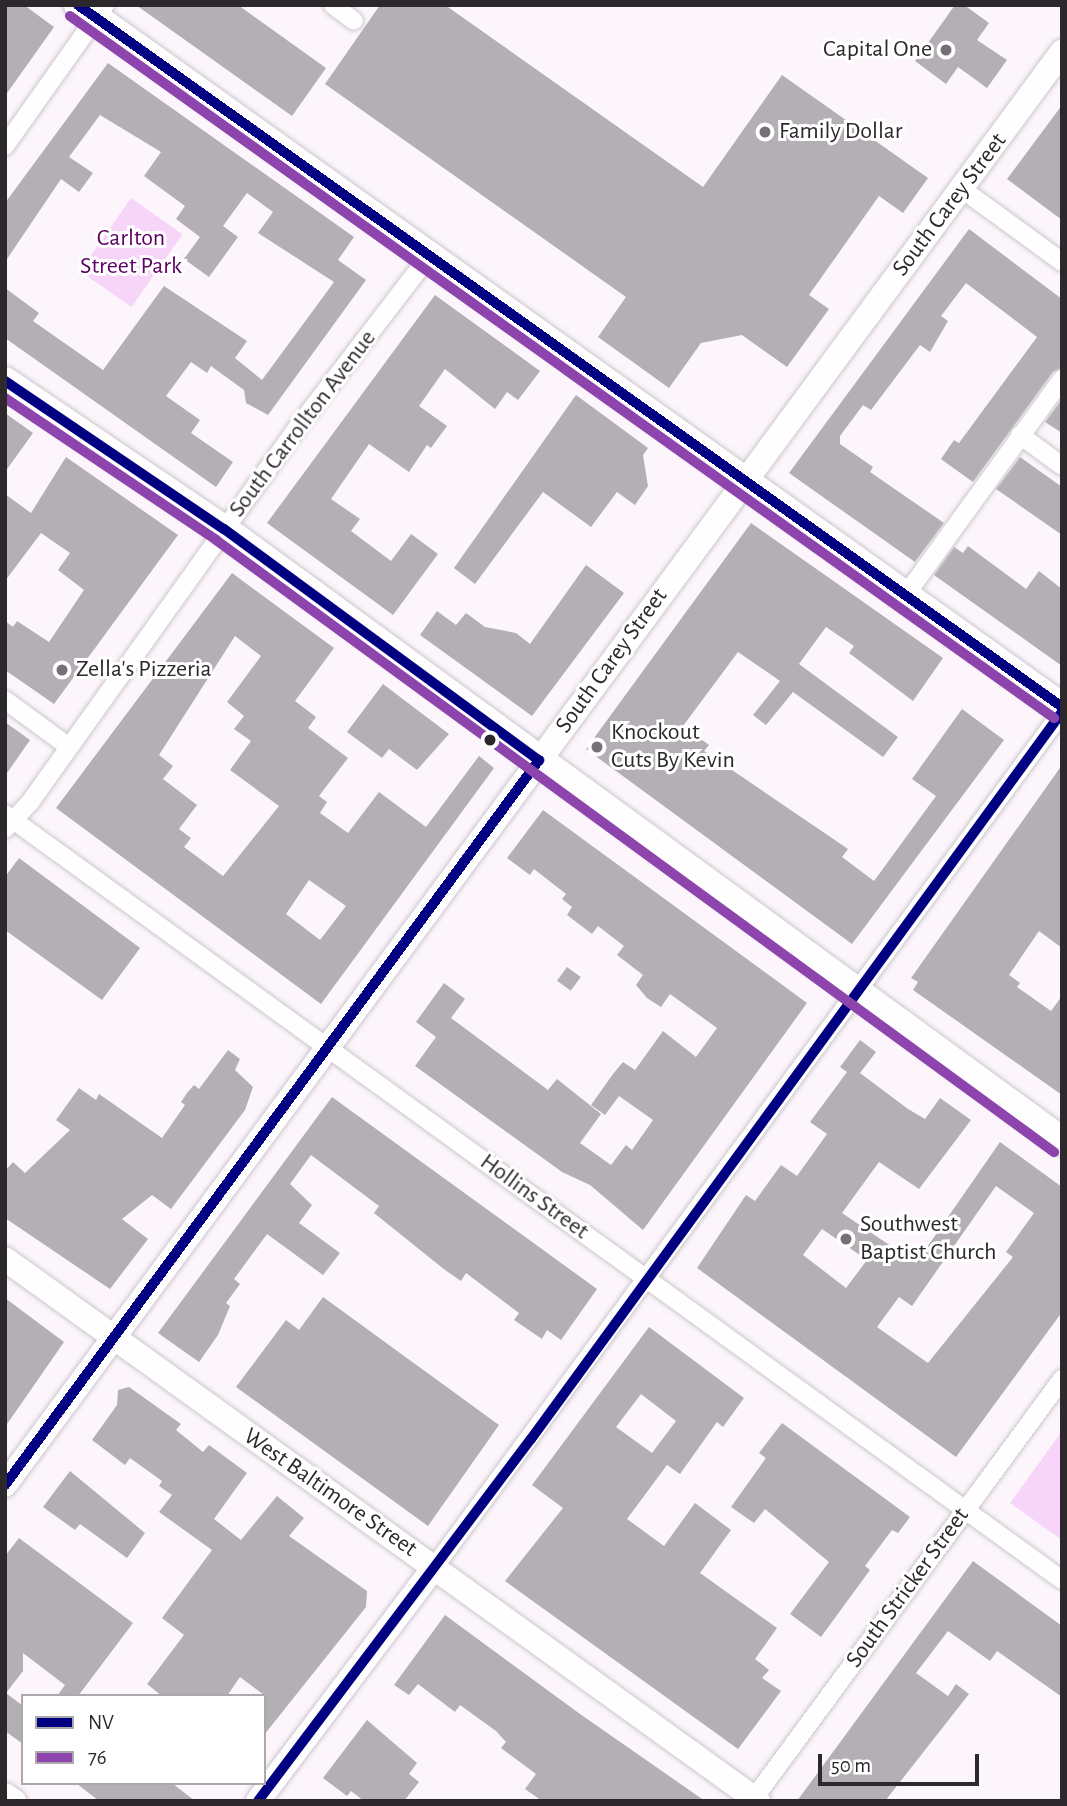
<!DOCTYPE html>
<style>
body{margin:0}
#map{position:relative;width:1067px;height:1806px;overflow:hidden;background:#fcf6fc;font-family:"Alegreya Sans",sans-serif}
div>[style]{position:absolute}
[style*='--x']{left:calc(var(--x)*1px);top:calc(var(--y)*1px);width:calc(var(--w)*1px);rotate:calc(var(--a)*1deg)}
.green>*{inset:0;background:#f6d5f9;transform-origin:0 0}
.building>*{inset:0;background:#b4afb4;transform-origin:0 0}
.roads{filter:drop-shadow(0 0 2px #cbc7cb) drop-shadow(0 0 2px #cbc7cb)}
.street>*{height:18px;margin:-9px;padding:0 9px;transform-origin:9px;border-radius:9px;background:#fffeff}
.secondary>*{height:24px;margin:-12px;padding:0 12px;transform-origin:12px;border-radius:12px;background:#fffeff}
.primary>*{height:28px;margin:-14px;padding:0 14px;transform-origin:14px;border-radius:14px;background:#fffeff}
.bus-1>*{height:10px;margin:-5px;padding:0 5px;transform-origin:5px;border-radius:5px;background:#000080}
.bus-2>*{height:10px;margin:-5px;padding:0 5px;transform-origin:5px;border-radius:5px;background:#8e44ad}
.dots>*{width:19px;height:19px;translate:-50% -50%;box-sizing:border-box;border:4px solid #fff;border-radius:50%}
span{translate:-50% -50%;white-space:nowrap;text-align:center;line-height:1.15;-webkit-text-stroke:6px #fff;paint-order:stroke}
.poi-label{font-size:24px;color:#2c282c}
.right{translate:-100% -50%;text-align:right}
.left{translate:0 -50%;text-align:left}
.street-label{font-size:24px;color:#2c282c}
.park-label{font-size:24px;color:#5c0164}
.frame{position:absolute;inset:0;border:7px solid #2c282c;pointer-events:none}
.legend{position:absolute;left:21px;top:1694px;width:245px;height:91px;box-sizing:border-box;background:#fff;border:2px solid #aba9ab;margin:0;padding:9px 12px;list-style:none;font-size:21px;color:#2c282c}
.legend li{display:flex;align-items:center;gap:14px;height:35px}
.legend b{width:35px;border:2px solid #aba9ab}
.scale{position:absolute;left:818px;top:1754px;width:161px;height:32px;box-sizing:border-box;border:4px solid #2c282c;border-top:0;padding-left:9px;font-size:21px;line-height:24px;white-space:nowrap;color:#2c282c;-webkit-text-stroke:5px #fff;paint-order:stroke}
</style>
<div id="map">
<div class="green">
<div style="left:131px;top:198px;width:63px;height:89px;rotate:35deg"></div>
<div style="clip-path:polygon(1062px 1431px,1062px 1540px,1010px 1503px)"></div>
</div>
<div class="building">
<div style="clip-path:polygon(5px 5px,24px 5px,54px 27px,5px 96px)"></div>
<div style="clip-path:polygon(136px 5px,238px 5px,326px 68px,292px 116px)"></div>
<div style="clip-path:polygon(380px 5px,445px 5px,703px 187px,782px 75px,928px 178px,903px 213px,879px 196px,809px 295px,829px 309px,787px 367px,742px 335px,701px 343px,669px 388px,598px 337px,626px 297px,325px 84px)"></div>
<div style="clip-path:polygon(955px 5px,964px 5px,989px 23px,977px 40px,1007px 60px,987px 88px,958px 67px,946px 84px,915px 61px)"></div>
<div style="clip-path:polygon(108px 63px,354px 237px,338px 260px,366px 280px,268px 415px,246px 403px,244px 390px,211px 366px,207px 373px,191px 362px,166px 396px,200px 420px,191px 433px,233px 462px,216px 487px,5px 338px,5px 288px,39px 313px,33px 321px,103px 370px,164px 286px,247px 341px,235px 358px,262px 380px,334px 282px,258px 233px,273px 212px,247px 193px,223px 226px,238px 237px,209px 277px,184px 259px,200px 237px,176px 219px,185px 206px,144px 176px,161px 152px,100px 115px,69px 157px,93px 173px,79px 192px,61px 179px,5px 262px,5px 203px)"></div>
<div style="clip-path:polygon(1062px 105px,1062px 220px,1007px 179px)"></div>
<div style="clip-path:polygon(969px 229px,1062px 299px,1062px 368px,1053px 372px,973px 482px,945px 462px,941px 459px,954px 440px,959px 443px,1037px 337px,966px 283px,941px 316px,948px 321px,930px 352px,920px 345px,871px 410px,863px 405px,840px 436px,840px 444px,873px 467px,870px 472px,944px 523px,915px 562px,789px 473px)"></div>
<div style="clip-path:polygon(435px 295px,540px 371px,518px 400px,507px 392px,495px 409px,445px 369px,419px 406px,447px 426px,431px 448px,427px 445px,409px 472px,369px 444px,331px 499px,360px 519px,351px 531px,391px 561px,411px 534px,438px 554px,393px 615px,267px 523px)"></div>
<div style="clip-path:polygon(576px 395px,648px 448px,643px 455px,648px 486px,635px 505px,617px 492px,591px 527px,543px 492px,475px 584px,454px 568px)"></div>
<div style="clip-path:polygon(1062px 399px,1062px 433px,1045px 422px)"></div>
<div style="clip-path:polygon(5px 413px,33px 433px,5px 472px)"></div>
<div style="clip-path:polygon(66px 457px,178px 535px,54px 704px,5px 670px,5px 621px,13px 627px,17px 621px,49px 642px,84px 590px,58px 570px,70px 553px,41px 533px,5px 581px,5px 494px,31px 513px)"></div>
<div style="clip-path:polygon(1020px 457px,1062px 487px,1062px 535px,996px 489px)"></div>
<div style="clip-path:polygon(751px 523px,943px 658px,913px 701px,849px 653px,854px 646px,826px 627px,799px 664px,898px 737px,883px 757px,793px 692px,766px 725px,753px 715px,780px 681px,738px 652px,683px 726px,709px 745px,704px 751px,848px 849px,842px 857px,874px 881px,936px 796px,912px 779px,962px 709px,1004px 740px,852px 944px,586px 749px)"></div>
<div style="clip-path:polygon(968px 546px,1026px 589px,1039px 571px,1062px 589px,1062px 666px,934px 575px,954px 547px,963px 553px)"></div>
<div style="clip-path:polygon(586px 565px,624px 593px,532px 716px,420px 635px,437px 611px,456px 625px,466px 613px,485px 627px,516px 633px,530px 644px)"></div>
<div style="clip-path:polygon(evenodd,232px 573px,334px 648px,295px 701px,316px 717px,308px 728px,348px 758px,319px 796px,327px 802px,320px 813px,348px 833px,379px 792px,426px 827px,479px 756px,494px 768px,321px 1004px,56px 808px,232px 573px,235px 636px,261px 656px,227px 702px,244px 716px,234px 729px,251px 741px,230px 770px,279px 806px,223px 876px,184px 847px,191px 838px,179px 829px,197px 805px,163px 779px,173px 766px,159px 755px,235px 636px,232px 573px,309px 880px,346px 906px,320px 940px,286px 914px,309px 880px)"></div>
<div style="clip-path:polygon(383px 684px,449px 734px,417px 770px,389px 749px,382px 758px,347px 732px)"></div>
<div style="clip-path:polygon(5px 722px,30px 740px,5px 776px)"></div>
<div style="clip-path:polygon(1062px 765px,1062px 948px,1039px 931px,1009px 975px,1020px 983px,1017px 987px,1051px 1011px,1062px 996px,1062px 1095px,913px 990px,918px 982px,911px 978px)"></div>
<div style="clip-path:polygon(543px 810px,807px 1003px,643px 1230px,590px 1185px,562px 1172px,415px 1066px,436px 1037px,416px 1022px,444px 983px,465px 999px,451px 1018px,548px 1090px,557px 1079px,601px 1114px,580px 1143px,611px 1165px,626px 1145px,632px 1150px,653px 1120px,619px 1096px,605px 1115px,591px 1105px,613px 1074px,623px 1062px,635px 1070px,663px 1031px,696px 1057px,717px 1028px,670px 994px,661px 1007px,647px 998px,636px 985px,643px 975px,617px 955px,624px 946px,598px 926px,592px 934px,567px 915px,572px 907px,562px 899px,566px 894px,534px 869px,530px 875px,507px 858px)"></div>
<div style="clip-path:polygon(19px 858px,140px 948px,102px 1000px,5px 930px,5px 877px)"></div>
<div style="left:567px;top:967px;width:17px;height:17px;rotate:36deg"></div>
<div style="clip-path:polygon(evenodd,860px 1040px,876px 1052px,860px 1073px,908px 1109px,925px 1119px,940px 1098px,971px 1120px,919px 1189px,879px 1162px,842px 1213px,916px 1263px,1000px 1142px,1062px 1187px,1062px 1312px,956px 1457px,697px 1268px,746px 1195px,755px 1201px,781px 1165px,797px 1176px,827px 1134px,810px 1122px,847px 1072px,840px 1067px,860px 1040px,996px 1186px,1034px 1213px,1006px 1252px,1013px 1257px,928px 1363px,877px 1327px,899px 1297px,912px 1306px,996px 1186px,860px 1040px,822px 1229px,867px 1260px,846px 1288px,803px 1255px,822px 1229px)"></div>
<div style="clip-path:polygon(228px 1050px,240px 1059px,235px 1070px,253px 1087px,245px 1110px,171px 1209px,152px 1195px,122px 1219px,148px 1239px,110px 1289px,5px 1218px,5px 1171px,13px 1162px,25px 1173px,70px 1130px,56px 1120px,79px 1088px,96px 1100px,99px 1094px,162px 1138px,185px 1105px,181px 1102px,187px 1093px,194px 1085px,199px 1089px)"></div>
<div style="clip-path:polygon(332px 1097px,597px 1289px,561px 1340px,547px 1330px,542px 1339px,514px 1320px,519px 1313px,466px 1273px,461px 1281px,445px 1270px,374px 1213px,379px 1206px,311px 1155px,290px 1184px,312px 1205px,299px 1223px,340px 1253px,323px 1275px,267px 1234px,234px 1279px,240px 1284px,226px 1303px,230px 1306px,218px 1335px,199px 1362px,158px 1333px)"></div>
<div style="clip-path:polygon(323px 1297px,499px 1425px,428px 1526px,236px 1387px,286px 1320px,299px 1330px)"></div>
<div style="clip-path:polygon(5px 1298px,64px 1342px,5px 1427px)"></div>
<div style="clip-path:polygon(evenodd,649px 1327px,744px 1398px,723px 1427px,717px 1422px,680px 1474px,667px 1465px,627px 1519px,664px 1546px,695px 1503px,731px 1530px,700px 1573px,777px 1628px,755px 1659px,769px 1670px,762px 1678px,781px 1691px,738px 1749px,505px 1581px,563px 1508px,532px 1485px,649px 1327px,641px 1394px,676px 1421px,652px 1453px,616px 1427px,641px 1394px)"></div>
<div style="clip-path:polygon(129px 1387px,181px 1424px,176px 1430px,203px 1452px,209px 1445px,247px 1473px,214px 1519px,241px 1540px,277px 1496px,304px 1518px,289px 1536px,367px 1591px,366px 1607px,264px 1735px,264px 1695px,240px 1677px,227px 1696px,162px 1696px,147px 1684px,184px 1635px,162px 1618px,212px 1550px,159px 1512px,172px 1495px,159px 1486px,162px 1481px,130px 1458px,125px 1465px,92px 1440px,117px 1405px,118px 1390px)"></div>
<div style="clip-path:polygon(782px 1423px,910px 1517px,898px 1533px,892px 1530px,865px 1566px,870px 1570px,821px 1637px,790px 1614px,829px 1562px,765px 1509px,754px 1523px,731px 1507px,766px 1458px,759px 1453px)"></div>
<div style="clip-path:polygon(70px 1471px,145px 1533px,127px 1558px,80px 1524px,75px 1530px,43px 1507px)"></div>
<div style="clip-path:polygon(19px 1538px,133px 1623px,78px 1696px,57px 1696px,65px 1685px,23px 1653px,23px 1671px,6px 1693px,23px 1706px,23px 1744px,5px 1731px,5px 1556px)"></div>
<div style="clip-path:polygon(973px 1561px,1062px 1626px,1062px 1697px,997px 1651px,990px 1661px,948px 1631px,916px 1673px,948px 1696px,956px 1684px,969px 1694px,885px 1801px,797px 1801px)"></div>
<div style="clip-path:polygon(445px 1615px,580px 1714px,705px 1801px,542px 1801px,525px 1789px,536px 1774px,501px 1748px,506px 1742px,496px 1731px,460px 1705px,455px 1712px,418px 1684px,409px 1695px,394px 1685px)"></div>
<div style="clip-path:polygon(367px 1720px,417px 1763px,409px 1774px,419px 1782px,404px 1801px,364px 1801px,351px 1791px,347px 1796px,323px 1778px)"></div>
<div style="clip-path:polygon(76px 1783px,172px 1783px,195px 1801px,99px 1801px)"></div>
</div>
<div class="roads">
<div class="street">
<div style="--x:333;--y:5;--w:26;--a:37"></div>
<div style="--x:5;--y:146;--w:173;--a:-54.7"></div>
<div style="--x:962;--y:189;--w:124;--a:36.1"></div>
<div style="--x:1020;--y:435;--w:52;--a:36.4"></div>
<div style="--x:905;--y:596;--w:268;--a:-54.1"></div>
<div style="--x:5;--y:700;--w:79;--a:36.3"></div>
<div style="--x:5;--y:814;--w:1305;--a:35.93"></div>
<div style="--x:5;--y:829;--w:38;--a:-47"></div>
<div style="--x:31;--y:801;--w:458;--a:-54.5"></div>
<div style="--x:297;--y:428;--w:217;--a:-52.5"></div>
<div style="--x:435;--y:1566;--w:1059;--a:-53.71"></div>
<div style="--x:752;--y:1801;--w:524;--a:-53.7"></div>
</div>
<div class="secondary">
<div style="--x:5;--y:1259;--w:928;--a:35.75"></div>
<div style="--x:5;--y:1485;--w:1781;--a:-53.59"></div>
<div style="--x:5;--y:1795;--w:11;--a:34"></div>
<div style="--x:258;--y:1801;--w:294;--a:-53"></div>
</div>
<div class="primary">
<div style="--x:78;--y:5;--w:1209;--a:35.5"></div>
<div style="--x:5;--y:381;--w:264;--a:34.1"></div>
<div style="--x:224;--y:529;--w:1038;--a:36.14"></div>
</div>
</div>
<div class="bus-1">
<div style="--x:78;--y:5;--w:1209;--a:35.5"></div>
<div style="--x:5;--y:381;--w:264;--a:34.1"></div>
<div style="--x:224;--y:529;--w:391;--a:36.3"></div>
<div style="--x:539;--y:760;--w:900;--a:126.37"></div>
<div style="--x:258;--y:1801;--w:453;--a:-53"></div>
<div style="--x:531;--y:1439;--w:900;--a:-53.86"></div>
</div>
<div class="bus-2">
<div style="--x:70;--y:16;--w:1209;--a:35.5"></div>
<div style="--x:5;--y:398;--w:254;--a:33.9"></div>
<div style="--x:216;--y:540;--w:1038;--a:36.14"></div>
</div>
<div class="dots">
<div style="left:946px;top:50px;background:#757075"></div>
<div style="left:765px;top:132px;background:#757075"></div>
<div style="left:62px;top:670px;background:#757075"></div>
<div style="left:490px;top:740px;background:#2c282c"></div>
<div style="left:597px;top:747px;background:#757075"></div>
<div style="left:846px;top:1239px;background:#757075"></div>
</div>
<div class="poi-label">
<span class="right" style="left:932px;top:50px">Capital One</span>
<span class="left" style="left:779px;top:132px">Family Dollar</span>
<span class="left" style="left:76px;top:670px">Zella's Pizzeria</span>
<span class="left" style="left:611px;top:747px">Knockout<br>Cuts By Kevin</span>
<span class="left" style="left:860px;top:1239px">Southwest<br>Baptist Church</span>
</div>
<div class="street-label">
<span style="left:950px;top:205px;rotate:-53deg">South Carey Street</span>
<span style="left:303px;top:424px;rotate:-53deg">South Carrollton Avenue</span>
<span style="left:612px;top:661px;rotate:-54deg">South Carey Street</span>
<span style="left:534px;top:1197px;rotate:36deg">Hollins Street</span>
<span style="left:330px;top:1493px;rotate:35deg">West Baltimore Street</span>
<span style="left:908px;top:1588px;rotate:-54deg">South Stricker Street</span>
</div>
<div class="park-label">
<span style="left:131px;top:253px">Carlton<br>Street Park</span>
</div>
<div class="frame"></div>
<ul class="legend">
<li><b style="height:9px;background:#000080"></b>NV</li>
<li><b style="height:9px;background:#8e44ad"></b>76</li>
</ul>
<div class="scale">50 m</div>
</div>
